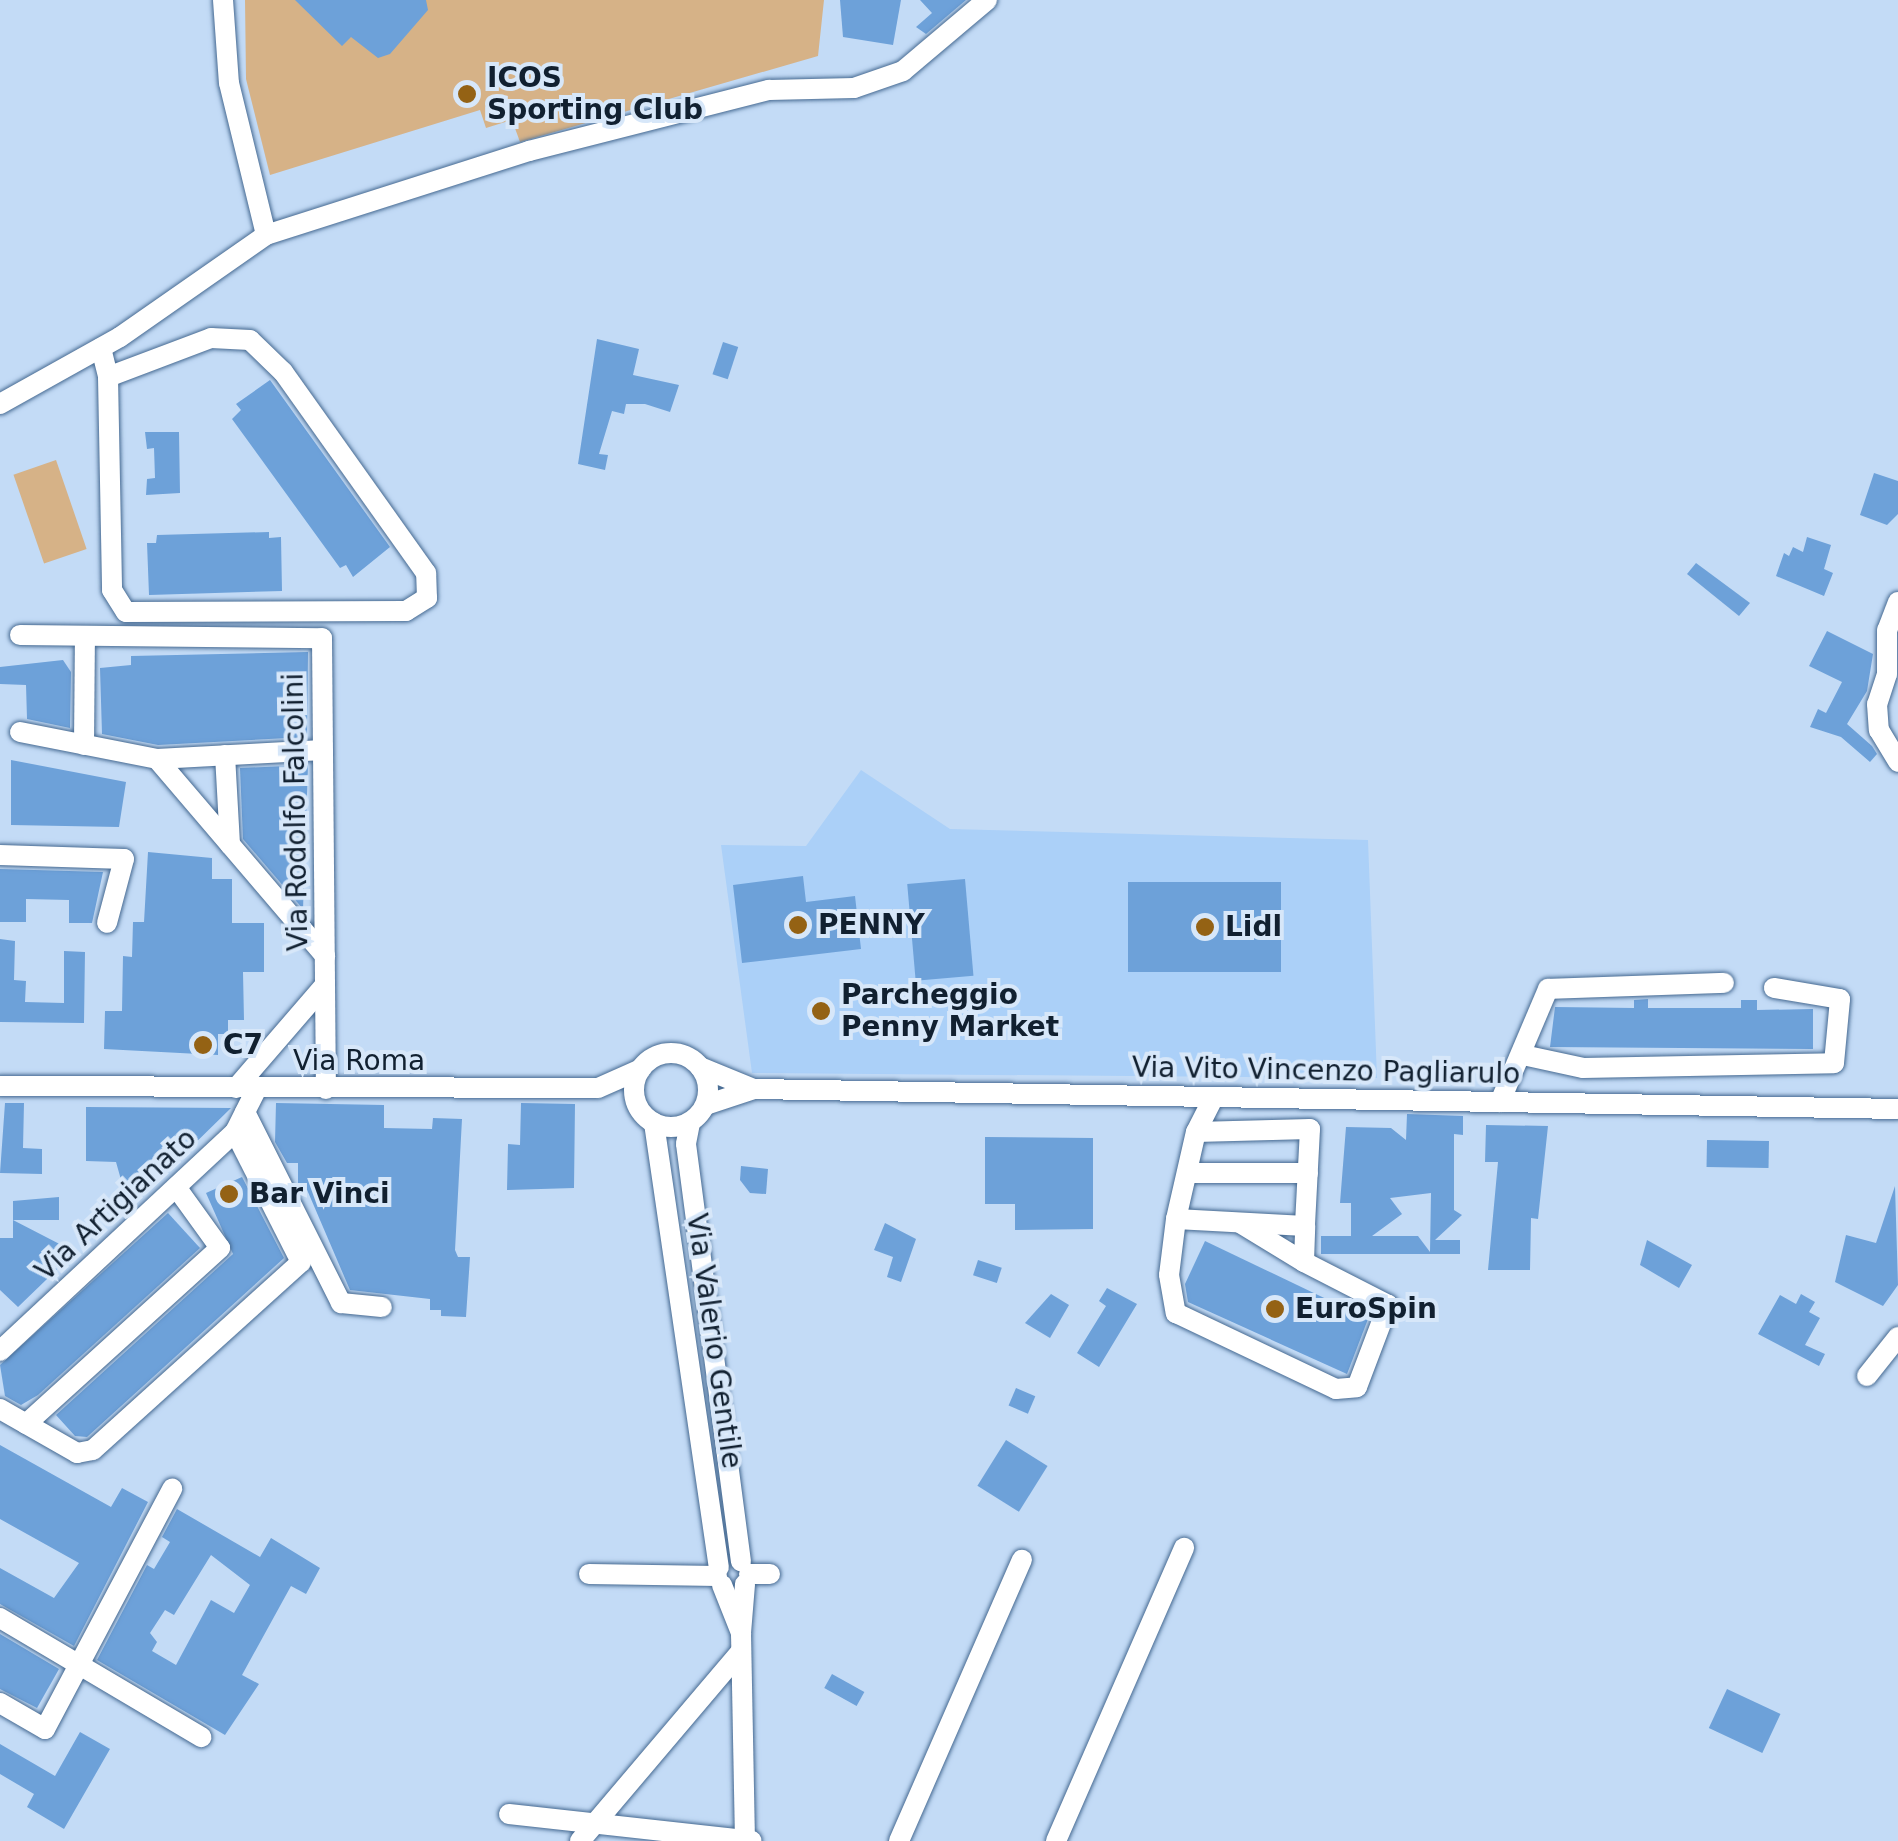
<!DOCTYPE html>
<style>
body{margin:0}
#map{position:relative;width:1898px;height:1841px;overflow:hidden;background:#c3dbf6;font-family:"DejaVu Sans",sans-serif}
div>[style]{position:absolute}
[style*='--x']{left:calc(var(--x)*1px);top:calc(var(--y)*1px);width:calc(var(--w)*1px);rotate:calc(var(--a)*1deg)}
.built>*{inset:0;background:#abd0f8}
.green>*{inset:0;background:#d6b287;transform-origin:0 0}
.building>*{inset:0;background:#6da1d9;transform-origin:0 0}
.roads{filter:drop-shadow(0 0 2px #456991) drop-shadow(0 0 2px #456991)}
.minor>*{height:20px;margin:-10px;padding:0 10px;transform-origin:10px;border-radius:10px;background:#fff}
.minor>.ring{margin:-10px;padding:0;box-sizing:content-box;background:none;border:20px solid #fff;border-radius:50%}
.dots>*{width:28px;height:28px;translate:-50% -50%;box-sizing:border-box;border:5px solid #d7e7f9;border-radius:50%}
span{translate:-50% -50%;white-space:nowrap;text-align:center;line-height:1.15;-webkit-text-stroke:8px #d7e7f9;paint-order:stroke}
.poi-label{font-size:28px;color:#112030;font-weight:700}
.left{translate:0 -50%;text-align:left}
.street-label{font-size:28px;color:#112030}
</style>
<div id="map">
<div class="built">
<div style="clip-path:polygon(861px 770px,950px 829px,1368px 840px,1377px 1078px,752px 1073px,721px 845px,806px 846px)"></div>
</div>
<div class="green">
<div style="clip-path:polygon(245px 0,824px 0,818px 56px,520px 142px,512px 120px,486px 128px,480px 110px,270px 175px,246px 79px)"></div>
<div style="left:56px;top:460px;width:94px;height:45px;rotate:71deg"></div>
</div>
<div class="building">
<div style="clip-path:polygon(295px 0,426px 0,428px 10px,390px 54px,378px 58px,351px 37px,342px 46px)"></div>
<div style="clip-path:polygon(840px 0,901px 0,893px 45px,843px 37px)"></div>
<div style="clip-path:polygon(920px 0,966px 0,926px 34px,916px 27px,932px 13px)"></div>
<div style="clip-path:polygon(597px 339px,639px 349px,633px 375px,679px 385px,670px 412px,645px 404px,626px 404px,624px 414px,612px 411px,599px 454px,608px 455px,605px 470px,578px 464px)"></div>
<div style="left:723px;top:342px;width:16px;height:34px;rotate:18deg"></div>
<div style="clip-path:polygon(270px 380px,390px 547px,353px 577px,346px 565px,340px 568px,232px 419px,241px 410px,236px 404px)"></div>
<div style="clip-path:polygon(145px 432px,179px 432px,180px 493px,146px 495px,147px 479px,155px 478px,154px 448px,147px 449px)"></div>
<div style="clip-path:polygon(1874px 473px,1898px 481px,1898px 514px,1887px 525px,1860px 515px)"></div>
<div style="clip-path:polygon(269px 532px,269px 538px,281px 537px,282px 591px,149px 595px,147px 543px,156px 543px,157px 535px)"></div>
<div style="clip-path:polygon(1807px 537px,1831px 545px,1824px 569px,1833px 573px,1824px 596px,1776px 576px,1784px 553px,1789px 556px,1793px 547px,1803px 552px)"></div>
<div style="clip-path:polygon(1696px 563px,1750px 603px,1739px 616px,1687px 574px)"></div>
<div style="clip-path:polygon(1827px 631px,1873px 654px,1867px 691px,1847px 724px,1872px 746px,1877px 754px,1870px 762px,1841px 737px,1810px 727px,1818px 709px,1826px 713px,1842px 682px,1809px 666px)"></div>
<div style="clip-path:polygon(308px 652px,307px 737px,158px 745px,102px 734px,100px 668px,131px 665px,131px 656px)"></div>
<div style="clip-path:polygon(63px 660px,71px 672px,70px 728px,27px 719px,26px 685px,0 684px,0 667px)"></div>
<div style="clip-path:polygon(11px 760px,126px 782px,119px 827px,11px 825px)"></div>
<div style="clip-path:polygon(308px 765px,303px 909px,243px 839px,240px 768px)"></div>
<div style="clip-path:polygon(148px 852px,212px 858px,212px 879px,232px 879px,232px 923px,264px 923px,264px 972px,243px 972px,244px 1020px,228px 1020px,228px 1034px,218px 1034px,218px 1055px,104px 1049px,105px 1011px,122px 1011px,123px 956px,132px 957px,133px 922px,144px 922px)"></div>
<div style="clip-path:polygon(0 869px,103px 872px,92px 923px,69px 923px,69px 900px,26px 899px,26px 922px,0 922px)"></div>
<div style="clip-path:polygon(803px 876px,806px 902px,855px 896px,861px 949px,742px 963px,733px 885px)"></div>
<div style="left:965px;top:879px;width:97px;height:58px;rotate:85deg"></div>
<div style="left:1128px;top:882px;width:153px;height:90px"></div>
<div style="clip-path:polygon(0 939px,15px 941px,14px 980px,26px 981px,25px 1002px,64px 1003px,64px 951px,85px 952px,84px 1023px,0 1022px)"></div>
<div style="clip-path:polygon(1648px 999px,1648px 1008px,1741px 1008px,1741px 1000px,1757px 1000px,1757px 1010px,1813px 1009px,1813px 1049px,1550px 1047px,1555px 1007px,1634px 1008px,1634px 1000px)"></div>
<div style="clip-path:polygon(5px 1103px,24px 1103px,23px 1148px,42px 1149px,42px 1174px,0 1173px)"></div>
<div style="clip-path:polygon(276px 1103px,384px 1105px,384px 1128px,432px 1129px,433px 1118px,462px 1119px,455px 1250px,458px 1257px,470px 1257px,466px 1317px,441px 1316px,441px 1310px,430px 1310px,430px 1299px,350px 1290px,305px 1185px,298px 1185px,298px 1163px,287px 1163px,275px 1142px)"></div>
<div style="clip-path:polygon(521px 1103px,575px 1104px,574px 1188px,507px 1190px,508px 1144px,520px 1145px)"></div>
<div style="clip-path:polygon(86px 1107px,231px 1108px,129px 1208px,116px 1162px,86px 1161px)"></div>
<div style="clip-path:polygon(evenodd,1407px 1114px,1463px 1116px,1463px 1135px,1454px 1134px,1454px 1210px,1462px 1215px,1435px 1240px,1460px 1240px,1460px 1254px,1321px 1254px,1321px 1236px,1351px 1236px,1351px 1203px,1340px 1203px,1346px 1127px,1391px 1128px,1406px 1140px,1407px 1114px,1431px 1193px,1430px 1252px,1418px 1236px,1372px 1236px,1402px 1214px,1390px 1198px,1431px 1193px)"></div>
<div style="clip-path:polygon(1486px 1125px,1548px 1126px,1538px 1219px,1531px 1218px,1530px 1270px,1488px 1270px,1498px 1162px,1485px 1162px)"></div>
<div style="clip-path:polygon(985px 1137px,1093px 1138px,1093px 1229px,1015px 1230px,1015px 1204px,985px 1204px)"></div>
<div style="left:1707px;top:1140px;width:62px;height:27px;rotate:1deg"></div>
<div style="clip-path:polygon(741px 1166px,768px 1169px,766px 1194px,750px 1193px,740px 1180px)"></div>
<div style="clip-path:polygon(242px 1177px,284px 1258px,87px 1437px,75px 1436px,56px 1415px,233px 1254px,206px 1193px)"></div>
<div style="clip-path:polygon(1895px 1186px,1898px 1285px,1883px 1306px,1835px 1282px,1846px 1235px,1876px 1243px)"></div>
<div style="clip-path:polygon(59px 1197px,59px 1220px,13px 1220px,13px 1201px)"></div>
<div style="clip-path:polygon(168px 1213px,200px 1248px,38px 1395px,21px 1405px,5px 1396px,0 1365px)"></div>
<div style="clip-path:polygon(13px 1220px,75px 1252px,18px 1307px,0 1290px,0 1238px,13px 1238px)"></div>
<div style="clip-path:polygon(885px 1223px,916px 1239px,901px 1282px,887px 1277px,893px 1257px,874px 1250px)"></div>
<div style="clip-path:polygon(1647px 1240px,1692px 1265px,1679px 1288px,1640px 1265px)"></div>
<div style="clip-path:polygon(1205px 1241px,1368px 1319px,1347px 1374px,1188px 1302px,1185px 1284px)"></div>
<div style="left:978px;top:1260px;width:25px;height:16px;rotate:18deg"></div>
<div style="clip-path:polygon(1107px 1288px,1137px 1304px,1099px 1367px,1077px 1353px,1106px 1306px,1099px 1301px)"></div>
<div style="clip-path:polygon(1051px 1294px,1069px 1305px,1050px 1338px,1025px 1323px)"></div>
<div style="clip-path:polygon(1801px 1294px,1815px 1302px,1809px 1312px,1820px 1318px,1805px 1345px,1825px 1354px,1819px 1366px,1758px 1334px,1780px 1295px,1796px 1304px)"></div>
<div style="left:1016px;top:1388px;width:21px;height:19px;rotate:23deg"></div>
<div style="left:1006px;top:1440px;width:49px;height:54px;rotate:32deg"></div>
<div style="clip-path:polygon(0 1445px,111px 1507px,122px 1488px,148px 1502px,74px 1646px,0 1604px,0 1568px,54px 1598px,79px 1563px,0 1519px)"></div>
<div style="clip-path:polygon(evenodd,177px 1509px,260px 1557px,271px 1538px,320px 1568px,306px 1594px,291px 1586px,242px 1675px,259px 1684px,225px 1735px,97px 1660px,147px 1565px,154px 1569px,170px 1542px,162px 1537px,177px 1509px,211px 1555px,250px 1585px,234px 1613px,211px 1600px,176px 1665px,152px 1651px,157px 1642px,150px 1633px,165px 1610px,174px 1615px,211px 1555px)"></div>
<div style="clip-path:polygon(0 1634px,59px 1669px,37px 1708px,0 1689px)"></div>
<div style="left:832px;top:1674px;width:37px;height:16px;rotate:29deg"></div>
<div style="left:1727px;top:1689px;width:59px;height:43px;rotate:25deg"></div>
<div style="clip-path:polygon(80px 1732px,110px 1749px,64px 1829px,27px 1807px,34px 1794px,0 1774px,0 1744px,55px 1776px)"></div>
</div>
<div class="roads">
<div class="minor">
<div style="--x:223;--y:0;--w:83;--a:85.9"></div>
<div style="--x:229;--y:83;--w:156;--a:76.3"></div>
<div style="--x:101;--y:348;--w:30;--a:76"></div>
<div style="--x:108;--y:377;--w:213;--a:88.9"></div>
<div style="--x:112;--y:590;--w:26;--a:58"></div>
<div style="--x:126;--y:612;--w:280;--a:-0.2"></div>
<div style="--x:406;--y:611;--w:25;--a:-32"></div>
<div style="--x:427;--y:598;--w:25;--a:-92"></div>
<div style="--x:426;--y:573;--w:247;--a:-125.4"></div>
<div style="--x:283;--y:372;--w:46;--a:-135.9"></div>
<div style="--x:250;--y:340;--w:39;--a:-177"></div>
<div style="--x:211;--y:338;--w:110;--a:159.3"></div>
<div style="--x:0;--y:404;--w:137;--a:-29.2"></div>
<div style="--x:120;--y:337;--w:178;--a:-34.9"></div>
<div style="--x:266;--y:235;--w:276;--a:-17.7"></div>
<div style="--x:529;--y:151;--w:248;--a:-14.3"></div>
<div style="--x:769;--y:90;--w:85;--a:-1.3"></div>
<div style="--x:854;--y:88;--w:52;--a:-19.1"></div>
<div style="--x:903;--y:71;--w:110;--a:-40.2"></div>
<div style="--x:1898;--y:602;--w:30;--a:111"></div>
<div style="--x:1887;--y:630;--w:44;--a:90"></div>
<div style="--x:1887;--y:674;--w:32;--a:108"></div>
<div style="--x:1877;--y:704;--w:26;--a:86"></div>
<div style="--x:1879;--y:730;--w:37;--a:59"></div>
<div style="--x:20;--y:635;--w:302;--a:0.6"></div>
<div style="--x:322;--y:638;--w:451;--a:89.5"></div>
<div style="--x:20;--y:732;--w:140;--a:11.1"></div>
<div style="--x:157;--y:759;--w:166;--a:-3.1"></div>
<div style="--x:84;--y:745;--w:109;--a:-89.5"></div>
<div style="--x:225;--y:755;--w:90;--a:86.8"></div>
<div style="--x:157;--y:759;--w:259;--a:49.5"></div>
<div style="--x:0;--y:855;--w:124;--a:1.8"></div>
<div style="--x:124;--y:859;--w:66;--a:104.9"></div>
<div class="ring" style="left:634px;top:1053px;width:54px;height:54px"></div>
<div style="--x:1523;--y:1055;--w:61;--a:12.2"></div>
<div style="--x:1583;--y:1068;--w:251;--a:-1.1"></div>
<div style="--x:1834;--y:1063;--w:64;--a:-84.6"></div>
<div style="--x:1840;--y:999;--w:67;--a:-170.5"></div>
<div style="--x:700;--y:1067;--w:58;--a:22.2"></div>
<div style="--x:754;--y:1089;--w:51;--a:161.6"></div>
<div style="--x:0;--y:1086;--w:598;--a:0.19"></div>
<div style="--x:598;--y:1088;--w:47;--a:-23.8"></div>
<div style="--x:236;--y:1088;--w:136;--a:-49.2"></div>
<div style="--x:754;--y:1089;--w:1144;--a:1"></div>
<div style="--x:1500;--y:1102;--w:123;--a:-67"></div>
<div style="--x:1548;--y:989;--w:176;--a:-2"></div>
<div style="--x:245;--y:1112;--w:214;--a:63.3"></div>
<div style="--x:341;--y:1303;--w:41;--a:5.6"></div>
<div style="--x:654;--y:1123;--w:449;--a:81.7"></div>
<div style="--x:690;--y:1123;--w:21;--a:101"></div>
<div style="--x:686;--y:1144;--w:421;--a:82.5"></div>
<div style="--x:1196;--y:1132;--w:114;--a:-1.5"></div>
<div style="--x:1310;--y:1129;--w:97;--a:93"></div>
<div style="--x:1305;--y:1226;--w:129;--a:-176.9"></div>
<div style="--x:1176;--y:1219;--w:89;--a:-77.1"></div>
<div style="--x:1196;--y:1132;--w:39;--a:-63"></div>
<div style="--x:1191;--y:1173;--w:117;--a:0"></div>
<div style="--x:1176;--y:1219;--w:56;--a:97.1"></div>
<div style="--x:1169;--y:1275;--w:39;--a:80"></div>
<div style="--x:1176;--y:1313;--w:177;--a:25.4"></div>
<div style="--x:1336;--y:1389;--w:21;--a:-5"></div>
<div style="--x:1357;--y:1387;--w:88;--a:-69.3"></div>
<div style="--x:1388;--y:1305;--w:94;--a:-152.9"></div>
<div style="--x:1304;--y:1262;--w:36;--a:-88"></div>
<div style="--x:1240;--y:1223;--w:75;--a:31.4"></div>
<div style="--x:0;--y:1351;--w:321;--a:-43"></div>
<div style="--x:235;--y:1132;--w:49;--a:-63.4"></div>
<div style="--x:1867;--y:1376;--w:50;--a:-51.5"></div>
<div style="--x:0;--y:1409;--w:89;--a:29.7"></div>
<div style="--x:77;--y:1453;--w:16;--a:-11"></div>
<div style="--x:93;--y:1450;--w:280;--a:-42.1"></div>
<div style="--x:301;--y:1262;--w:146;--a:-116.9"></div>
<div style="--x:26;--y:1424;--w:262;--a:-42.2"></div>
<div style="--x:220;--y:1248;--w:75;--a:-125.8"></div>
<div style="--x:589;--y:1574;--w:128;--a:0.9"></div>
<div style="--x:749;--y:1574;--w:21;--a:0"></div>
<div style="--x:722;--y:1585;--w:52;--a:68.4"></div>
<div style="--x:741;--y:1633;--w:49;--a:-85.3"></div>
<div style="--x:0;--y:1618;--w:234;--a:30.6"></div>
<div style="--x:741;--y:1633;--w:208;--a:88.9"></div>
<div style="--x:0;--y:1703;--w:52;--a:30"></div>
<div style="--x:45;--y:1729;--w:272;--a:-62.1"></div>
<div style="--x:509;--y:1814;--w:244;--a:6.3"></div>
<div style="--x:580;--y:1841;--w:249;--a:-49.7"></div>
<div style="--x:899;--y:1841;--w:307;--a:-66.4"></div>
<div style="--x:1056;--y:1841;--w:320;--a:-66.4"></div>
</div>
</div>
<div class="dots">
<div style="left:467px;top:94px;background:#946214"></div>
<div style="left:798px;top:925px;background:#946214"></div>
<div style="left:1205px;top:927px;background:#946214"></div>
<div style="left:821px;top:1011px;background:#946214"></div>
<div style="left:203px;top:1045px;background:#946214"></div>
<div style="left:229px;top:1194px;background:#946214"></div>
<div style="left:1275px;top:1309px;background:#946214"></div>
</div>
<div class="poi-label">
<span class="left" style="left:487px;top:94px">ICOS<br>Sporting Club</span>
<span class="left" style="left:818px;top:925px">PENNY</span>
<span class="left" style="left:1225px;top:927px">Lidl</span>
<span class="left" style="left:841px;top:1011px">Parcheggio<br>Penny Market</span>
<span class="left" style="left:223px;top:1045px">C7</span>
<span class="left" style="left:249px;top:1194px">Bar Vinci</span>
<span class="left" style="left:1295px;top:1309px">EuroSpin</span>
</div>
<div class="street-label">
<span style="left:296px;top:812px;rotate:-91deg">Via Rodolfo Falcolini</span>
<span style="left:359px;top:1061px">Via Roma</span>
<span style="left:1326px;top:1071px;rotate:1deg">Via Vito Vincenzo Pagliarulo</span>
<span style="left:116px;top:1205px;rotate:-43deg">Via Artigianato</span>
<span style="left:714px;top:1341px;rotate:82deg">Via Valerio Gentile</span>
</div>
</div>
